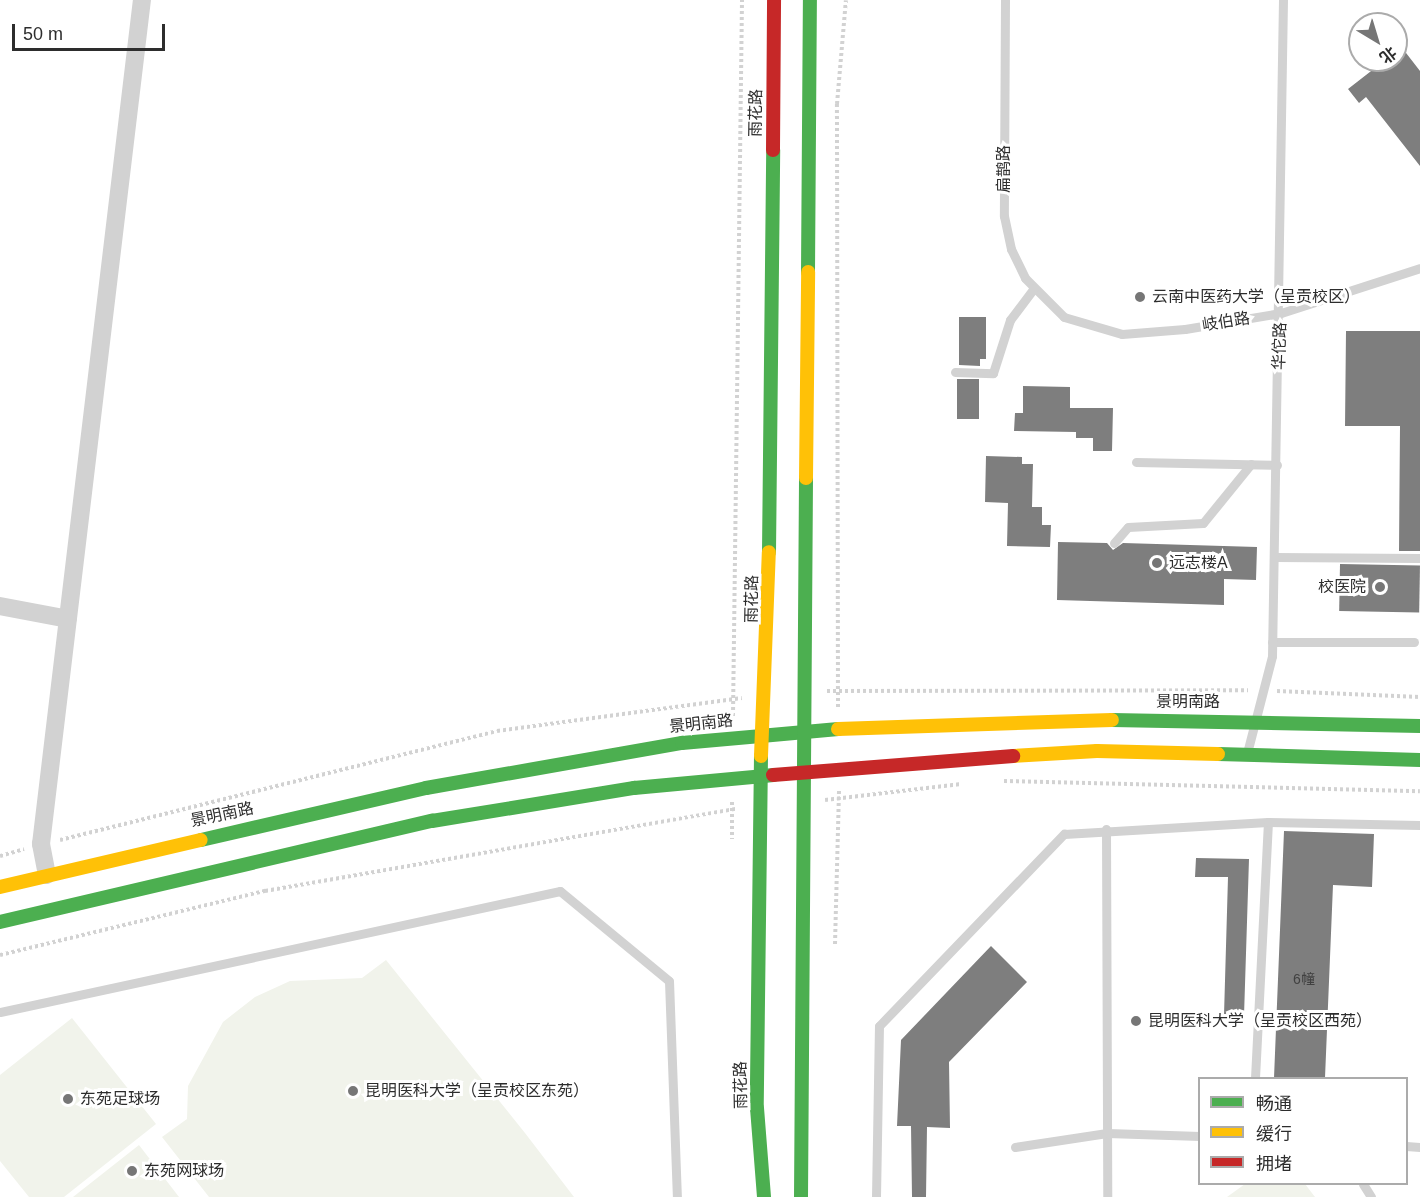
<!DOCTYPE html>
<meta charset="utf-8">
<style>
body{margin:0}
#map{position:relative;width:1420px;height:1197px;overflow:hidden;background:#fff;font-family:Helvetica,"Noto Sans SC",sans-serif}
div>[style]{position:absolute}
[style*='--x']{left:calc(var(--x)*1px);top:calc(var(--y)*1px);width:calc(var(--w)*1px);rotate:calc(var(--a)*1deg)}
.green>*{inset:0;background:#f1f3eb}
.building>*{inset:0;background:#7e7e7e;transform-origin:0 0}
.path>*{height:4px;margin-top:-2px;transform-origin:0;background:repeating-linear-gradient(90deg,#d2d2d2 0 3px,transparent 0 6px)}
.lane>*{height:9px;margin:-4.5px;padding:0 4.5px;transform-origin:4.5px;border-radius:4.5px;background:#d2d2d2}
.street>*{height:18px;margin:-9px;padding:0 9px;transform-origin:9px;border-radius:9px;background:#d2d2d2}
.fast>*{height:14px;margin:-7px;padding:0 7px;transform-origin:7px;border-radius:7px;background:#4caf50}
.slow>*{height:14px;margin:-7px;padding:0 7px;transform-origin:7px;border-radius:7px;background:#ffc107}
.jam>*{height:14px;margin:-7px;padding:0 7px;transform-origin:7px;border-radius:7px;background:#c62828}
.dots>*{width:16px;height:16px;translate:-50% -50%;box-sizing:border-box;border:3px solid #fff;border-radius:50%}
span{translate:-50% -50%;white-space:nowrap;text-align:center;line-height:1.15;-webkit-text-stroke:6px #fff;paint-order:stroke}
.number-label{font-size:14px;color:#414141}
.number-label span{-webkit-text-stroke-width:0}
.street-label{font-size:16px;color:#2d2d2d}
.poi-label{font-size:16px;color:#2d2d2d}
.left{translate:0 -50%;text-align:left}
.right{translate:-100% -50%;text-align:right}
.legend{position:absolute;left:1198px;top:1077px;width:210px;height:108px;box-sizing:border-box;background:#fff;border:2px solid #ababab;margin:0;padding:8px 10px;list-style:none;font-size:18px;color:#2d2d2d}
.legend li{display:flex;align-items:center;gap:12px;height:30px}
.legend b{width:30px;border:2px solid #ababab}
.north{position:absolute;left:1348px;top:12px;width:60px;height:60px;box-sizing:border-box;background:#fff;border:2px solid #ababab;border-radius:50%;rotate:142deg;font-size:16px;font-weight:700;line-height:24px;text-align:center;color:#2d2d2d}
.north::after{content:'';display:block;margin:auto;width:21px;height:27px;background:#767676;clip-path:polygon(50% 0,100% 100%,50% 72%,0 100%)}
.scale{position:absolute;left:12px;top:24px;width:153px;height:27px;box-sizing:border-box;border:3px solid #2d2d2d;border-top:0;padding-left:8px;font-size:18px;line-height:21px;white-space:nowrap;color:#2d2d2d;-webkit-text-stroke:4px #fff;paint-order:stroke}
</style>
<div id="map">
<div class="green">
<div style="clip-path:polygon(386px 960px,525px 1133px,574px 1197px,209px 1197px,162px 1137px,187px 1119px,188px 1086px,223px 1022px,255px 997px,290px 981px,362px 978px)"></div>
<div style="clip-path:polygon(72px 1018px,156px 1124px,64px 1197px,29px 1197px,0 1161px,0 1075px)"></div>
<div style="clip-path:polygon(139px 1145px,179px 1197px,73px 1197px)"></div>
<div style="clip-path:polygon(1245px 1184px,1305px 1184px,1315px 1197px,1227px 1197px)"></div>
</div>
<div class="building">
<div style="clip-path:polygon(1396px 40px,1420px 71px,1420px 166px,1366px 97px,1359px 103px,1348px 89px,1375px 68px,1369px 60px,1396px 60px)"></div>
<div style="clip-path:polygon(959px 317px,986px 317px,986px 359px,980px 359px,980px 366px,959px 365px)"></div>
<div style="clip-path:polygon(1346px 331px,1420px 331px,1420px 551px,1399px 551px,1400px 426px,1345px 426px)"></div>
<div style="left:979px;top:379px;width:40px;height:22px;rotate:90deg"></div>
<div style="clip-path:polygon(1023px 386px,1070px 387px,1070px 408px,1113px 408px,1112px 451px,1093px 451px,1093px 438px,1076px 438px,1076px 432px,1014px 431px,1015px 413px,1023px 413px)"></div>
<div style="clip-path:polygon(986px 456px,1022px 457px,1022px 464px,1033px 464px,1032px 507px,1042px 507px,1042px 525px,1051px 525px,1050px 547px,1007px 546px,1008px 503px,985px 502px)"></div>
<div style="clip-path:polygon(1058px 542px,1107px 543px,1113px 550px,1123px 543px,1257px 547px,1256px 580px,1224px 579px,1224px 605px,1057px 600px)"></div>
<div style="left:1340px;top:564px;width:80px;height:47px;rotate:1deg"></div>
<div style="clip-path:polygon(1284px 831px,1374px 834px,1372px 887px,1333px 885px,1325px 1078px,1274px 1078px)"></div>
<div style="clip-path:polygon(1196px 858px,1249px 859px,1244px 1016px,1224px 1015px,1228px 877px,1195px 877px)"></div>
<div style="clip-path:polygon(991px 946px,1027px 982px,949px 1062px,950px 1128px,927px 1127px,926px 1197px,912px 1197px,911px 1126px,897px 1126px,901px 1040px)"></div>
</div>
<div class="path">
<div style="--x:827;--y:691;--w:421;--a:-0.1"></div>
<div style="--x:1277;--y:691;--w:143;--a:2.4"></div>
<div style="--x:838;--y:707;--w:603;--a:-90.1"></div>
<div style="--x:837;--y:104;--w:104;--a:-85.1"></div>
<div style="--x:733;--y:716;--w:716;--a:-89.28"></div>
<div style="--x:1004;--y:781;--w:416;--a:1.4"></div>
<div style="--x:825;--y:800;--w:137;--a:-6.7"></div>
<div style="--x:732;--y:802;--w:37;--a:90"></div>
<div style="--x:60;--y:840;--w:450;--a:-14"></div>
<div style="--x:497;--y:731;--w:247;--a:-7.7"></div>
<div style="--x:0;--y:856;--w:25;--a:-16"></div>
<div style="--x:835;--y:944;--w:155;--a:-88.5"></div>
<div style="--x:0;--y:955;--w:273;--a:-13.6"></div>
<div style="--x:265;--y:891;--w:479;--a:-9.9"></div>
</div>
<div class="lane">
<div style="--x:1005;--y:0;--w:216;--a:90.3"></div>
<div style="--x:1004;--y:216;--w:34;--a:78"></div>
<div style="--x:1011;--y:249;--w:32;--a:64"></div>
<div style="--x:1025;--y:278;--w:55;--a:45"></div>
<div style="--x:1064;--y:317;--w:60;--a:16.3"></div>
<div style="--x:1122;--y:334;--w:63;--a:-4.5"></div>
<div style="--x:1185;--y:329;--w:97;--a:-9.5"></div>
<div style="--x:1281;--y:313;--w:146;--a:-17.9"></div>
<div style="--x:955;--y:372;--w:38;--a:2"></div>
<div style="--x:993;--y:373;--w:56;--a:-72.2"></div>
<div style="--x:1010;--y:320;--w:40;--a:-53"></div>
<div style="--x:1136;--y:462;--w:141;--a:1.2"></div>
<div style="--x:1114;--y:543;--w:21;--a:-49"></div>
<div style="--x:1128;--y:527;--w:75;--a:-3.1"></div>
<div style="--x:1203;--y:523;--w:76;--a:-50.9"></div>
<div style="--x:1275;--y:557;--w:145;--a:0.4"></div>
<div style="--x:1272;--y:642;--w:142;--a:0"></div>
<div style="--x:1247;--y:753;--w:100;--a:-75.5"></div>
<div style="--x:1272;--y:656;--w:656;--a:-89.04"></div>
<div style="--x:1106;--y:829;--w:368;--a:89.8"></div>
<div style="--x:0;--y:1012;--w:573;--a:-12.19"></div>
<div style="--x:560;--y:891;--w:141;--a:39.5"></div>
<div style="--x:669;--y:981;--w:216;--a:87.9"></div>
<div style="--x:1255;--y:1078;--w:256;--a:-87.1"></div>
<div style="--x:1406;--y:1146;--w:14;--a:4"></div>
<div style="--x:1015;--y:1147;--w:93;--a:-8.7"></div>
<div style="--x:1107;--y:1133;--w:93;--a:1.8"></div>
<div style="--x:1363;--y:1184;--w:15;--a:58"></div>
<div style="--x:876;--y:1197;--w:171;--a:-89"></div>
<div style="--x:879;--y:1026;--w:267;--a:-46.1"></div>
<div style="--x:1064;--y:834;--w:204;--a:-3.4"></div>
<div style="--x:1268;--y:822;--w:152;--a:1.1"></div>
</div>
<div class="street">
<div style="--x:0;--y:606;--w:69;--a:10.8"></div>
<div style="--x:47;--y:875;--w:32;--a:-101"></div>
<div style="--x:41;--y:844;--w:850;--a:-83.18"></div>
</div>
<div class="fast">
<div style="--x:808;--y:272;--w:272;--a:-89.6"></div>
<div style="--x:769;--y:552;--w:402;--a:-89.4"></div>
<div style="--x:1112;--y:720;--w:308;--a:1.1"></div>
<div style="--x:1218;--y:754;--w:202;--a:1.7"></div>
<div style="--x:761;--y:756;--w:352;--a:90.7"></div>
<div style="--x:757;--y:1108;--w:89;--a:85.5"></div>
<div style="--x:201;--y:840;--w:231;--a:-13"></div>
<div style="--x:426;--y:788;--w:260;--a:-10"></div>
<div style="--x:682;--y:743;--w:157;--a:-5.1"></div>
<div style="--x:0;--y:922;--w:444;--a:-13.2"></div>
<div style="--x:432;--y:821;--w:205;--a:-9.3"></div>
<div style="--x:634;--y:788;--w:140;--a:-5.3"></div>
<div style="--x:801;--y:1197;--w:719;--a:-89.6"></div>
</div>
<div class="slow">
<div style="--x:806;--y:478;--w:206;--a:-89.4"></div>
<div style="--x:838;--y:729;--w:274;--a:-1.9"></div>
<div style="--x:761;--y:756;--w:204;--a:-87.8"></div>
<div style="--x:1013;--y:756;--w:84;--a:-3.4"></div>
<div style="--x:1097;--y:751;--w:121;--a:1.4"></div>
<div style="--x:0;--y:887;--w:206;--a:-13.2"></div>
</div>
<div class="jam">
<div style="--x:773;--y:150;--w:150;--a:-89.6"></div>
<div style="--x:773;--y:775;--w:241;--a:-4.5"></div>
</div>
<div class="dots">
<div style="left:1140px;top:297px;background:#767676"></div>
<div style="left:1157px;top:563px;background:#767676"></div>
<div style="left:1380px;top:587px;background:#767676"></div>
<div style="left:1136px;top:1021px;background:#767676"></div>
<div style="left:353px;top:1091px;background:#767676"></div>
<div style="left:68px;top:1099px;background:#767676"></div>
<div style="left:132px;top:1171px;background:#767676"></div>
</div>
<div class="number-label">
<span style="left:1304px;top:979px">6幢</span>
</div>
<div class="street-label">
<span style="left:756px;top:113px;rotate:-89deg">雨花路</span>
<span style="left:1004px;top:169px;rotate:-90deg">扁鹊路</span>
<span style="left:1226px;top:322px;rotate:-9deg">岐伯路</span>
<span style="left:1280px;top:346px;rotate:-88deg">华佗路</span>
<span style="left:752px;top:599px;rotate:-89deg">雨花路</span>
<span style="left:1188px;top:702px">景明南路</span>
<span style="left:701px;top:724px;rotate:-6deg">景明南路</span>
<span style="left:222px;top:815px;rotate:-12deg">景明南路</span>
<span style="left:741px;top:1085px;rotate:-91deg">雨花路</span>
</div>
<div class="poi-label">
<span class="left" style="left:1152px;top:297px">云南中医药大学（呈贡校区）</span>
<span class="left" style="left:1169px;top:563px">远志楼A</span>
<span class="right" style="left:1366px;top:587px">校医院</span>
<span class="left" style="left:1148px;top:1021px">昆明医科大学（呈贡校区西苑）</span>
<span class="left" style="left:365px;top:1091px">昆明医科大学（呈贡校区东苑）</span>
<span class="left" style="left:80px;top:1099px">东苑足球场</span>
<span class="left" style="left:144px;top:1171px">东苑网球场</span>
</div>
<ul class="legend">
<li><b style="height:8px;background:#4caf50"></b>畅通</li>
<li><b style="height:8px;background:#ffc107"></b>缓行</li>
<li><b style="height:8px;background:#c62828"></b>拥堵</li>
</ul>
<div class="north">北</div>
<div class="scale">50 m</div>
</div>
